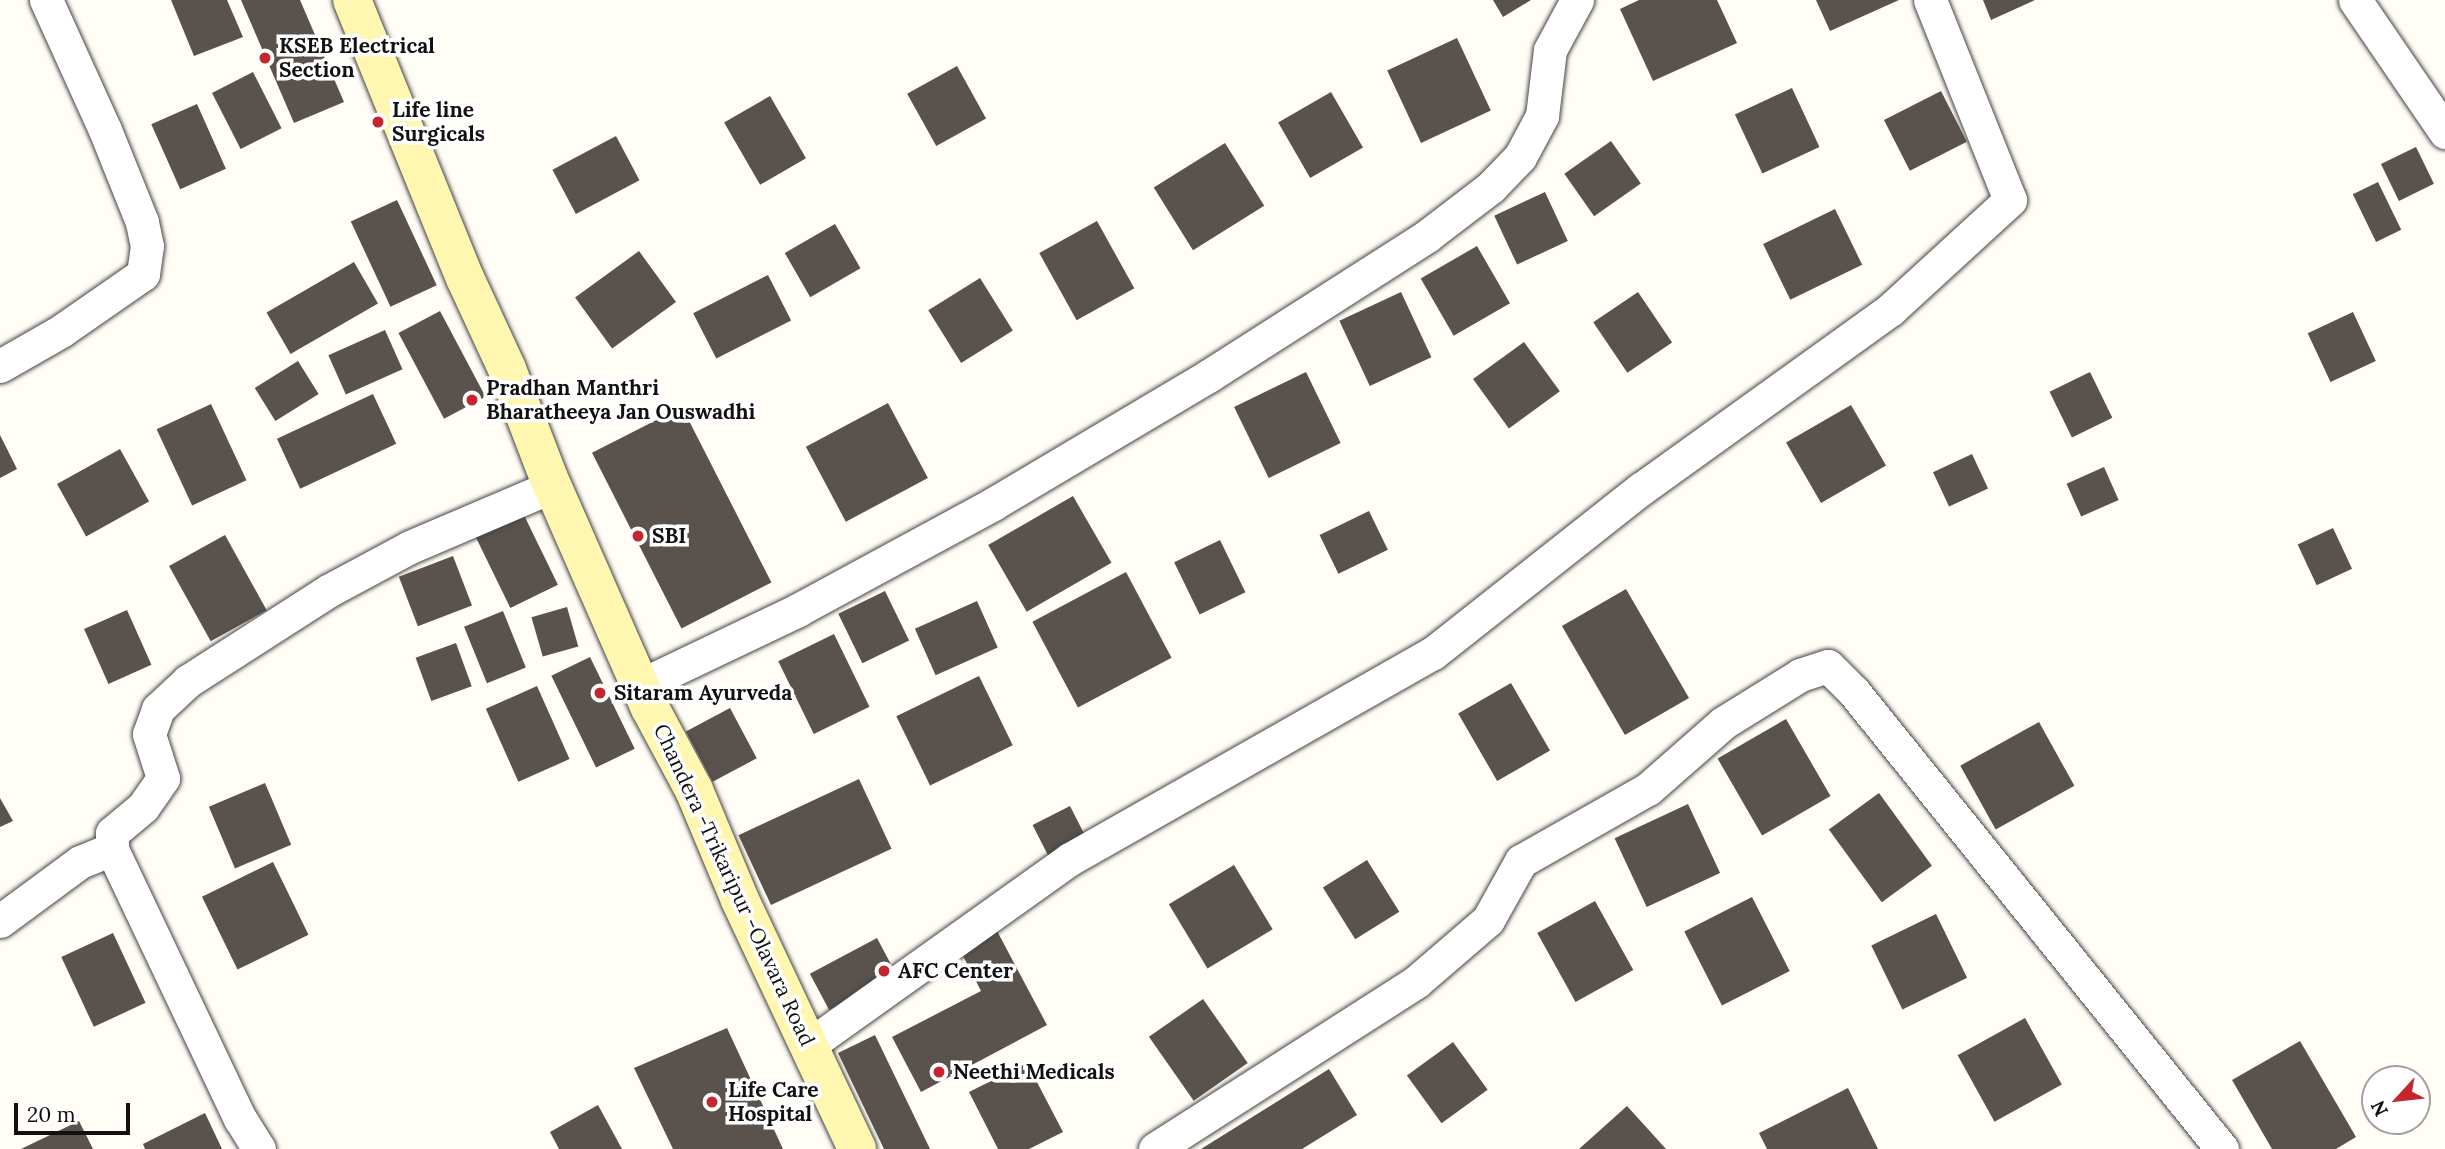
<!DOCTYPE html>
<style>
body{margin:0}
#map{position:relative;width:2445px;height:1149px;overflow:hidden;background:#fffdf5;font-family:Lora,serif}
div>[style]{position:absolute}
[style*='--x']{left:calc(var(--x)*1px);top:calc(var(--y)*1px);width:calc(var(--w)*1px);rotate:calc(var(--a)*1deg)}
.building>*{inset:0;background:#5a524d;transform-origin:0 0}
.roads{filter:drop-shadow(0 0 2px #444) drop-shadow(0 0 2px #444)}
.minor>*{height:33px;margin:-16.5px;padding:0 16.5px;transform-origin:16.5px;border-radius:16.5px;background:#fff}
.secondary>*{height:38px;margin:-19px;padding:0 19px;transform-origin:19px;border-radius:19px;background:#fff6b0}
.dots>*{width:19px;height:19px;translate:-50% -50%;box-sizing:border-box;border:4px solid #fff;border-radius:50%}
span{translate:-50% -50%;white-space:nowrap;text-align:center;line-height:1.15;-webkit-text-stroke:7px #fff;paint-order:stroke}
.poi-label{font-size:21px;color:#111;font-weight:700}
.left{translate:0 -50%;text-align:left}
.street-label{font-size:21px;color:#111}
.north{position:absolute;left:2361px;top:1065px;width:70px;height:70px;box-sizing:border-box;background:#fff;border:2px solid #a0a0a0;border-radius:50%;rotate:243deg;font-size:19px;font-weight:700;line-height:28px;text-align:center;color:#111}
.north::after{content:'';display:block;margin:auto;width:24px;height:32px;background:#c4262e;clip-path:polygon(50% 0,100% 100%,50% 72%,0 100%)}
.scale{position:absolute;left:14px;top:1103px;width:116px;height:32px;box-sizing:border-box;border:4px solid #111;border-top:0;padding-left:9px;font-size:21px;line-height:24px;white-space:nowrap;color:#111;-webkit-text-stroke:5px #fff;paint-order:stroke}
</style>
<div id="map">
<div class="building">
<div style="clip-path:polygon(171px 0,227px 0,243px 37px,194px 56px)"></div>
<div style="clip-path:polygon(241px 0,300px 0,344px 102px,294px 123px)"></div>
<div style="clip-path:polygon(1493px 0,1531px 0,1503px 17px)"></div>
<div style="clip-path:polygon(1639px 0,1717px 0,1737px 43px,1653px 81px,1620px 9px)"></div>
<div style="clip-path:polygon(1816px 0,1899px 0,1830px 31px)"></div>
<div style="clip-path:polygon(1983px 0,2035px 0,1991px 20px)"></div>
<div style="left:1457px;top:38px;width:80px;height:77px;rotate:65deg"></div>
<div style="left:957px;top:66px;width:60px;height:57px;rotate:61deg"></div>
<div style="left:253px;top:72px;width:63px;height:46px;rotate:63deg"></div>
<div style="left:1792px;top:88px;width:65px;height:63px;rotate:65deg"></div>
<div style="left:1941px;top:91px;width:57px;height:64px;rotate:63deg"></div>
<div style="left:1331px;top:92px;width:64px;height:61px;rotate:60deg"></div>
<div style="left:770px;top:96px;width:72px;height:53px;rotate:60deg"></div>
<div style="left:197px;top:104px;width:71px;height:50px;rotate:66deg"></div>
<div style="left:616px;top:136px;width:50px;height:72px;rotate:62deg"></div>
<div style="left:1611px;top:141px;width:52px;height:57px;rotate:55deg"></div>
<div style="left:1225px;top:143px;width:74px;height:84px;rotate:58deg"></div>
<div style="left:2416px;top:147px;width:41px;height:39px;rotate:64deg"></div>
<div style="left:2378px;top:182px;width:53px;height:28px;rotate:64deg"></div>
<div style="left:1545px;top:192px;width:54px;height:56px;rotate:65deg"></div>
<div style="left:397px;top:200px;width:94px;height:51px;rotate:65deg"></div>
<div style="left:1835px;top:209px;width:62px;height:80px;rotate:64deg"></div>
<div style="left:1097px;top:221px;width:77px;height:66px;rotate:61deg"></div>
<div style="left:835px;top:224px;width:51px;height:58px;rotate:60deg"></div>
<div style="left:1477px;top:246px;width:66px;height:65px;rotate:60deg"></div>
<div style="left:639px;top:251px;width:63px;height:79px;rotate:54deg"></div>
<div style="left:354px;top:262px;width:48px;height:101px;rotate:60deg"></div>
<div style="left:768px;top:275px;width:51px;height:84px;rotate:63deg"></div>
<div style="left:980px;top:278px;width:62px;height:61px;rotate:58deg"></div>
<div style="left:1401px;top:292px;width:72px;height:68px;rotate:65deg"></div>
<div style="left:1638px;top:292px;width:61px;height:54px;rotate:56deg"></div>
<div style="left:440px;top:311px;width:97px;height:47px;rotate:62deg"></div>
<div style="left:2353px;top:312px;width:54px;height:50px;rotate:65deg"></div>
<div style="left:385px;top:330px;width:43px;height:62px;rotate:66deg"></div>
<div style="left:1524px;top:342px;width:61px;height:63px;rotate:54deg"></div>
<div style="left:298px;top:361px;width:39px;height:51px;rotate:58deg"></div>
<div style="left:1306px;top:372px;width:79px;height:80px;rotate:64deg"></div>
<div style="left:2090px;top:372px;width:51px;height:45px;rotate:64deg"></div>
<div style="left:373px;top:394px;width:55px;height:106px;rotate:65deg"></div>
<div style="left:888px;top:403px;width:85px;height:93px;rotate:62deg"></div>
<div style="left:211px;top:404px;width:84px;height:60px;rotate:65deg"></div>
<div style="left:1851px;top:405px;width:70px;height:75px;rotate:60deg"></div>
<div style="left:682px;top:407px;width:197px;height:101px;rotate:63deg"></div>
<div style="clip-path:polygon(0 435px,17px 469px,0 478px)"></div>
<div style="left:120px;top:449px;width:60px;height:72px;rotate:61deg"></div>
<div style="left:1972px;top:454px;width:38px;height:43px;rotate:65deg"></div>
<div style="left:2104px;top:467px;width:36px;height:41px;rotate:66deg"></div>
<div style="left:1073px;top:496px;width:77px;height:98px;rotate:60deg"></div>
<div style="left:522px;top:511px;width:82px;height:53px;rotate:64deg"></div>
<div style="left:1369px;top:511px;width:43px;height:55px;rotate:64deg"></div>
<div style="left:2333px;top:528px;width:45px;height:39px;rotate:65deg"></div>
<div style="left:225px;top:535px;width:86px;height:64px;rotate:61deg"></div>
<div style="left:1220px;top:540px;width:58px;height:51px;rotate:64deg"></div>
<div style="left:453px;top:556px;width:53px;height:58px;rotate:69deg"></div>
<div style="left:1126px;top:572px;width:97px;height:106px;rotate:62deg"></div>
<div style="left:1626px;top:589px;width:126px;height:74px;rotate:60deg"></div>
<div style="left:885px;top:591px;width:55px;height:52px;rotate:64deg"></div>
<div style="left:977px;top:601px;width:51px;height:68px;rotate:66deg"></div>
<div style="left:567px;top:607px;width:41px;height:37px;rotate:74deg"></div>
<div style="left:127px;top:610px;width:60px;height:47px;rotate:66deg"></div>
<div style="left:503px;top:611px;width:61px;height:42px;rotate:68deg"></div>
<div style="left:834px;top:634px;width:81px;height:62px;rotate:64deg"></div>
<div style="left:456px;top:643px;width:46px;height:43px;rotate:70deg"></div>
<div style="left:590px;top:657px;width:102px;height:43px;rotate:64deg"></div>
<div style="left:979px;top:676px;width:77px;height:92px;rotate:64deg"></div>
<div style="left:1511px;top:683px;width:78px;height:61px;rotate:60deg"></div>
<div style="left:537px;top:686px;width:80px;height:56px;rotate:66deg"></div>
<div style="left:730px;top:708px;width:57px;height:50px;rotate:62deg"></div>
<div style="left:1786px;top:719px;width:89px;height:79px;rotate:60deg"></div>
<div style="left:2039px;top:722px;width:73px;height:90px;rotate:61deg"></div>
<div style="left:859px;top:779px;width:77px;height:133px;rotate:65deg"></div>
<div style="left:265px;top:783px;width:67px;height:61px;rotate:67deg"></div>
<div style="left:1879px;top:793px;width:90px;height:62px;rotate:54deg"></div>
<div style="clip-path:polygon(0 798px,13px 821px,0 827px)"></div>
<div style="left:1688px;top:804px;width:76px;height:81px;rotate:65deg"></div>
<div style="left:1070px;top:806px;width:34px;height:42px;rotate:63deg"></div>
<div style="left:1367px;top:860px;width:61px;height:52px;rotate:58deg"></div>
<div style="left:273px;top:862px;width:81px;height:79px;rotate:64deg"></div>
<div style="left:1234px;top:865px;width:75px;height:76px;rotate:59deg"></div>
<div style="left:1752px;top:897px;width:83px;height:76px;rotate:63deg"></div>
<div style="left:1595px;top:901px;width:79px;height:66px;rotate:61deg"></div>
<div style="left:1936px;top:914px;width:71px;height:72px;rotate:64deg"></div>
<div style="clip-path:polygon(996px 929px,1047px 1025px,921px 1092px,892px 1037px,981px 991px,959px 948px)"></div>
<div style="left:113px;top:933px;width:77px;height:57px;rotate:65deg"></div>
<div style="left:877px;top:938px;width:41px;height:76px;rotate:62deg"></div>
<div style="left:1203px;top:999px;width:78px;height:66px;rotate:55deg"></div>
<div style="left:2025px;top:1018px;width:76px;height:77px;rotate:61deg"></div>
<div style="clip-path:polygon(727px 1028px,783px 1149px,673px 1149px,634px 1068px)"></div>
<div style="clip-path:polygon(875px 1035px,930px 1149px,884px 1149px,838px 1053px)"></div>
<div style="clip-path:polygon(2300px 1041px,2356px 1137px,2336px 1149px,2272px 1149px,2232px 1080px)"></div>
<div style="left:1453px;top:1042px;width:59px;height:57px;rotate:54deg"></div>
<div style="clip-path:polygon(1027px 1063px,1063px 1132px,1029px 1149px,998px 1149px,969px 1092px)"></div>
<div style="clip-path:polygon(1329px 1069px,1357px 1115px,1302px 1149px,1201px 1149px)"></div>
<div style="clip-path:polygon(1848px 1088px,1878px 1149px,1767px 1149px,1759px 1133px)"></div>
<div style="clip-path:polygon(598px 1105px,622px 1149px,559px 1149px,550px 1132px)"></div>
<div style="clip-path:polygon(1627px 1106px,1666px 1149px,1579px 1149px)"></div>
<div style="clip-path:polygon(205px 1113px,222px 1149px,145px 1149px,143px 1144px)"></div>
<div style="clip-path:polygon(79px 1121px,93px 1149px,21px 1149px)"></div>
</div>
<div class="roads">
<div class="minor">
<div style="--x:2355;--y:0;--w:160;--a:55.7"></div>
<div style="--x:0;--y:366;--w:70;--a:-29.8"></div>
<div style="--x:61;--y:331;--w:100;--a:-34.8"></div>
<div style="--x:143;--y:274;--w:28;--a:-82"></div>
<div style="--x:147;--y:246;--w:25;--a:-102"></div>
<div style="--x:142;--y:222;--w:99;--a:-111.9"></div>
<div style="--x:105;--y:130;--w:143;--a:-114.4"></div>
<div style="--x:641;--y:685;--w:174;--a:-25.5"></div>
<div style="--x:798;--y:610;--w:222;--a:-28.5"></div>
<div style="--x:993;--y:504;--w:252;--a:-30.7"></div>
<div style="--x:1210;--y:375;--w:258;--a:-32.6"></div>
<div style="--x:1427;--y:236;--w:81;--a:-37.4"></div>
<div style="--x:1491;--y:187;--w:42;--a:-46"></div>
<div style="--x:1520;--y:157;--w:47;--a:-61.8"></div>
<div style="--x:1542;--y:116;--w:66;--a:-83.1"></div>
<div style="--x:1550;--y:50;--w:57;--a:-61.6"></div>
<div style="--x:0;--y:921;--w:99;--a:-36.4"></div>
<div style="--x:80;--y:862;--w:35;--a:-22"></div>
<div style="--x:809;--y:1045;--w:320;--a:-35.5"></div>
<div style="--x:1070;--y:859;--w:417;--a:-29.6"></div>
<div style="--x:1433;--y:653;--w:265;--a:-38.3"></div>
<div style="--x:1641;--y:489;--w:307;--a:-35.7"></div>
<div style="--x:1890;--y:310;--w:163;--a:-42.5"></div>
<div style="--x:2010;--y:200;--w:215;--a:-111.8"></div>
<div style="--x:259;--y:1149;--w:36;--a:-122"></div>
<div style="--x:240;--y:1119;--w:299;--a:-115.4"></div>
<div style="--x:112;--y:849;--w:16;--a:-90"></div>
<div style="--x:112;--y:833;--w:40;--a:-40"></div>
<div style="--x:143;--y:807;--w:35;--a:-55"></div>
<div style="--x:163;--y:778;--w:46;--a:-107.7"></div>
<div style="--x:149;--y:734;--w:27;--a:-70"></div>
<div style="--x:158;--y:709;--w:41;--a:-43"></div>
<div style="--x:188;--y:681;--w:166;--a:-32.7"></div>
<div style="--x:328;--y:591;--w:93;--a:-28.2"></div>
<div style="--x:410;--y:547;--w:155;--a:-23.1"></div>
<div style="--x:1155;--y:1149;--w:310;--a:-32.6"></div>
<div style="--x:1416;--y:982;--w:95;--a:-40.7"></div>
<div style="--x:1488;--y:920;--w:68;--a:-60.8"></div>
<div style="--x:1521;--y:861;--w:146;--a:-29.6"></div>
<div style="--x:1648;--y:789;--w:100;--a:-41.3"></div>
<div style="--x:1723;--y:723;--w:91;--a:-31.9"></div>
<div style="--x:1800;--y:675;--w:29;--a:-18"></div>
<div style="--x:1828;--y:666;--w:37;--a:45"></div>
<div style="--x:1854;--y:692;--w:587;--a:51.16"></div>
</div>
<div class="secondary">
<div style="--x:352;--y:0;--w:300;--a:67.9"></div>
<div style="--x:465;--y:278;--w:100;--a:65.2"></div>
<div style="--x:507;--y:369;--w:115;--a:69"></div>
<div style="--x:548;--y:476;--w:253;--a:66.3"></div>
<div style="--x:650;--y:708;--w:93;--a:61.8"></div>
<div style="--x:694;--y:790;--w:119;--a:67.3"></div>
<div style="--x:740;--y:900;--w:275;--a:64.8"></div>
</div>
</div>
<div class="dots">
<div style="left:265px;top:58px;background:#c4262e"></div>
<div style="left:378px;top:122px;background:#c4262e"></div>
<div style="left:472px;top:400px;background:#c4262e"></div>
<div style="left:638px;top:536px;background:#c4262e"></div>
<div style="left:600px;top:693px;background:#c4262e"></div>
<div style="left:884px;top:971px;background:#c4262e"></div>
<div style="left:939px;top:1072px;background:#c4262e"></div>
<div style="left:712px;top:1102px;background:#c4262e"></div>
</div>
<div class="poi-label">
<span class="left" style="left:279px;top:58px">KSEB Electrical<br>Section</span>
<span class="left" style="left:392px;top:122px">Life line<br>Surgicals</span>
<span class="left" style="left:486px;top:400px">Pradhan Manthri<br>Bharatheeya Jan Ouswadhi</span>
<span class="left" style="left:652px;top:536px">SBI</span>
<span class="left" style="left:614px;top:693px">Sitaram Ayurveda</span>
<span class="left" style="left:898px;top:971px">AFC Center</span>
<span class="left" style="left:953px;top:1072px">Neethi Medicals</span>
<span class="left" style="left:728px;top:1102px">Life Care<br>Hospital</span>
</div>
<div class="street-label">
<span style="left:734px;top:885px;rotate:65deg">Chandera -Trikaripur -Olavara Road</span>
</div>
<div class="north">N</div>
<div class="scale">20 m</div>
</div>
